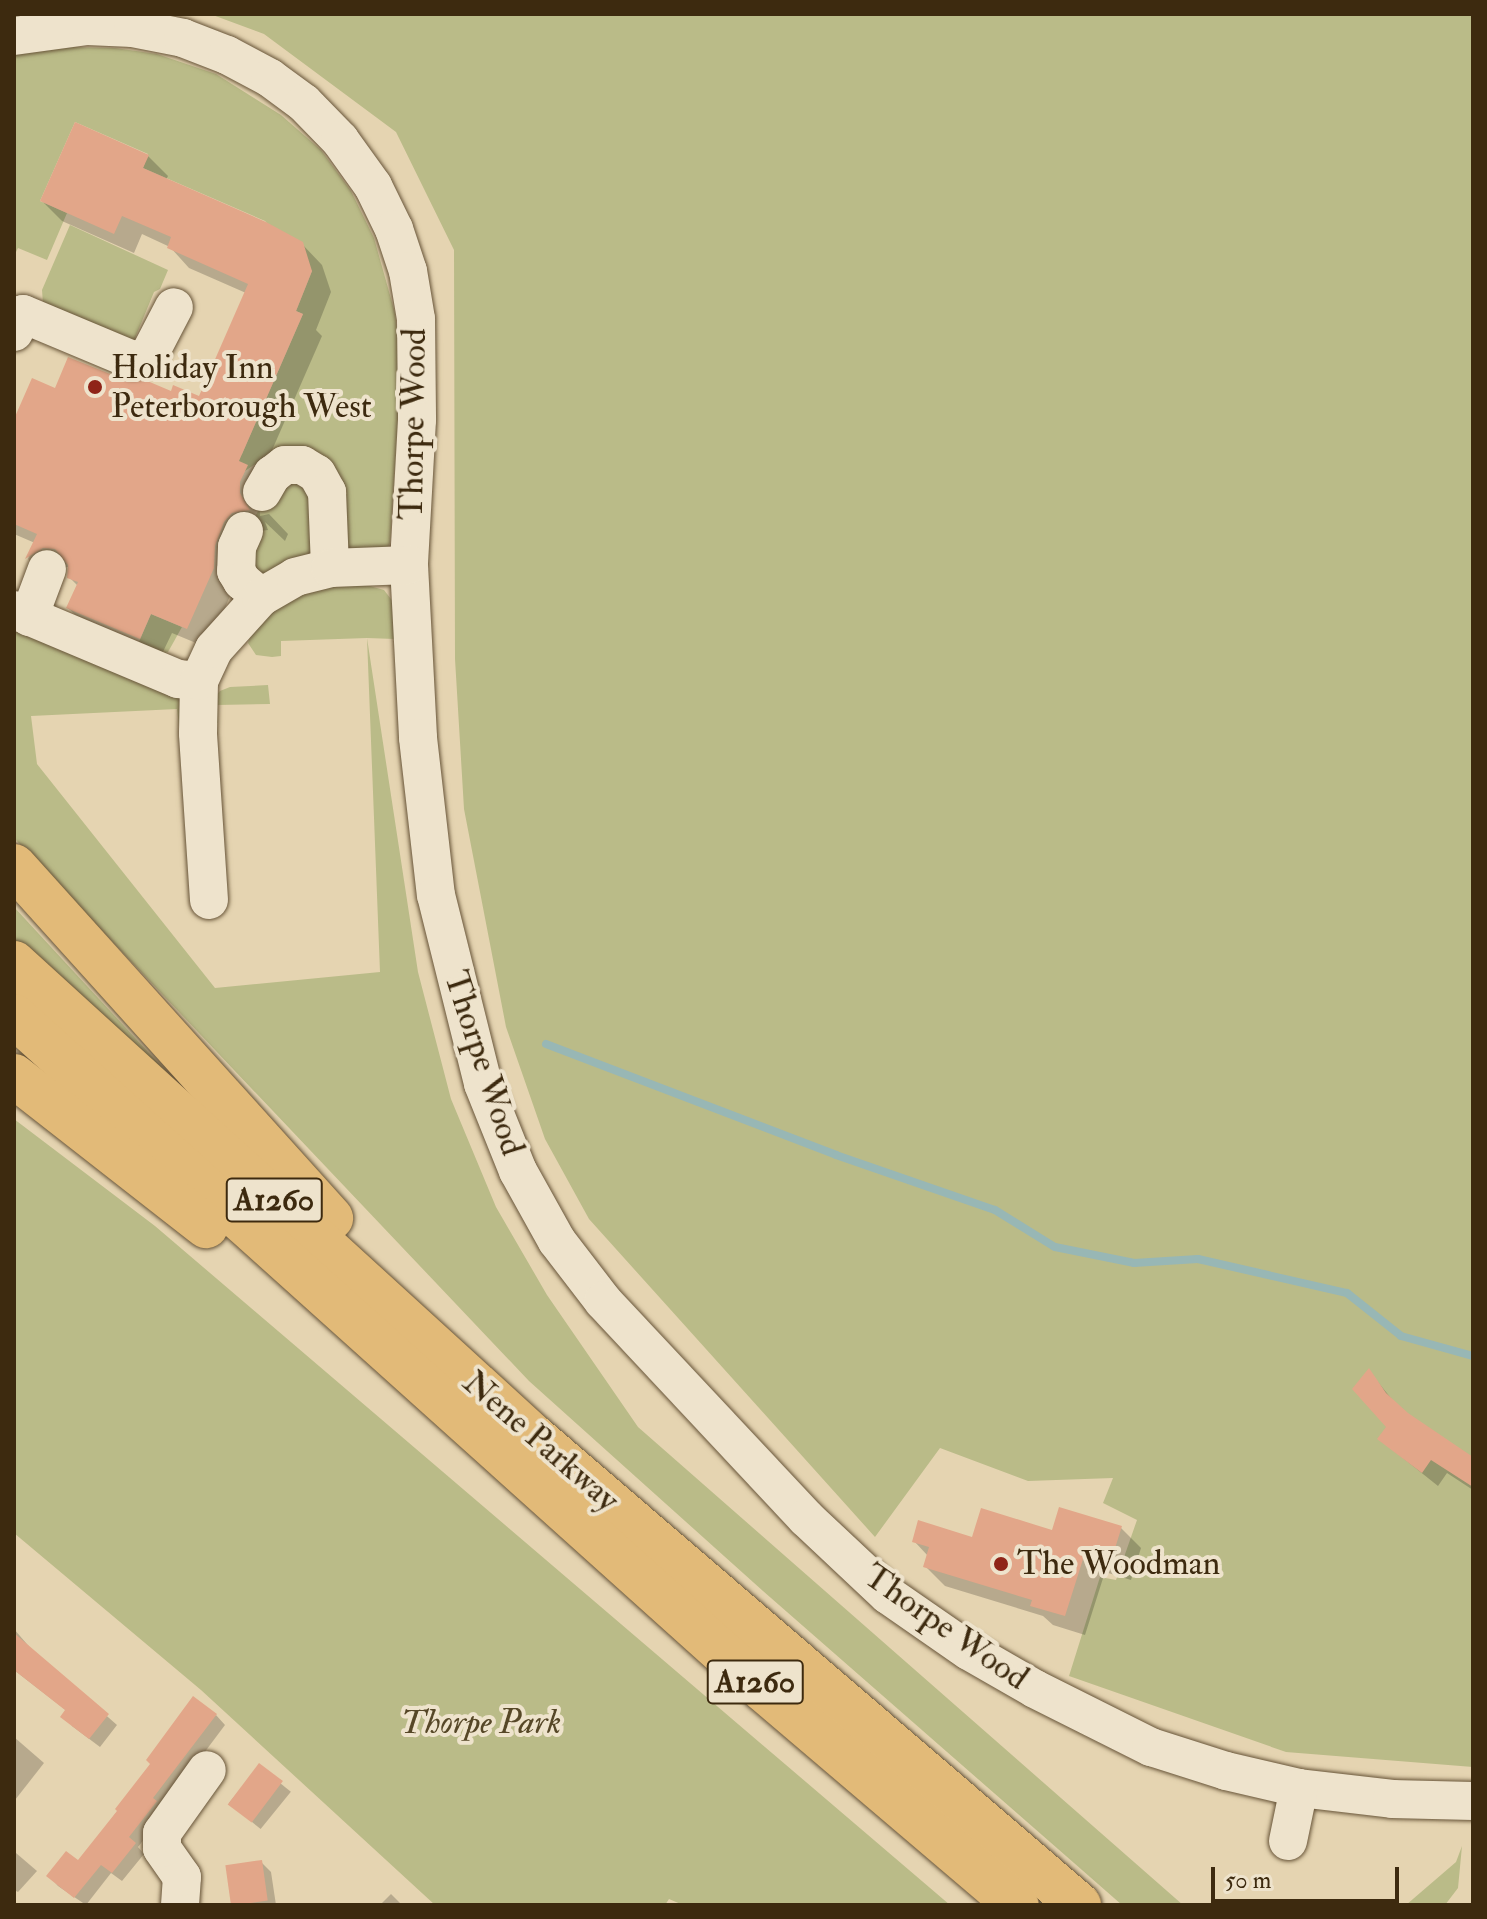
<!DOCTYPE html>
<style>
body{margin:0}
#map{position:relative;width:1487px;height:1919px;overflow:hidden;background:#e5d4b1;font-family:"IM FELL Double Pica",serif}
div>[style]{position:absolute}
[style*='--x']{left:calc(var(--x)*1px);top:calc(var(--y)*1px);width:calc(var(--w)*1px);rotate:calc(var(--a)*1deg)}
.green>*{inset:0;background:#babb88}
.shadow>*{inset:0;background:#0003;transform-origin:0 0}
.stream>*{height:8px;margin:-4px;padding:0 4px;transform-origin:4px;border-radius:4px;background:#98b7b5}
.building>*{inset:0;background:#e2a689;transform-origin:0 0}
.roads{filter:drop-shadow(0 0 2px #675438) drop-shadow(0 0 2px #675438)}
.minor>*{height:38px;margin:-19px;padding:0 19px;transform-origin:19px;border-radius:19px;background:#eee3cc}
.highway>*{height:44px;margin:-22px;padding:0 22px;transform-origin:22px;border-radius:22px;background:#e2ba78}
.dots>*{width:22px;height:22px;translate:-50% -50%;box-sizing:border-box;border:4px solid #eee3cc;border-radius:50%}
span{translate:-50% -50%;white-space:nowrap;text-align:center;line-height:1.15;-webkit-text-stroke:8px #eee3cc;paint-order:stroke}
.shield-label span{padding:2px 6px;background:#eee3cc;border:2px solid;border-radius:6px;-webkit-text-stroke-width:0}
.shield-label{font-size:32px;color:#3d2a0f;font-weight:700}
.poi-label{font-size:34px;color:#3d2a0f}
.left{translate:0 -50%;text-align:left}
.street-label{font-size:34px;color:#3d2a0f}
.park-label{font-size:34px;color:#564727;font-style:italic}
.frame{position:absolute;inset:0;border:16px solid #3d2a0f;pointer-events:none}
.scale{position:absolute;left:1211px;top:1867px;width:188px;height:36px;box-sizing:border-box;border:4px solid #3d2a0f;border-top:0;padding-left:10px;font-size:24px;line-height:28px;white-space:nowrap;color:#3d2a0f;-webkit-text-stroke:6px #eee3cc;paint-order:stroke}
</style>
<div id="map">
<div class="green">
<div style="clip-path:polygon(210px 14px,1473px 14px,1473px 1767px,1286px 1752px,1069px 1676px,1100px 1577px,1116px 1580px,1137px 1520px,1103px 1503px,1113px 1478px,1028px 1481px,940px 1448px,875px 1537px,589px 1219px,545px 1139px,506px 1027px,464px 809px,455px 659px,454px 250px,396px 132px,264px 34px)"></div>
<div style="clip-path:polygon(66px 47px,115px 48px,157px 54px,216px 74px,281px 115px,321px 150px,351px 191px,374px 238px,395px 313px,401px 369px,390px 543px,385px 552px,349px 561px,335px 506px,273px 452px,245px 471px,235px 459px,242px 454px,303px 314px,296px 311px,312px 271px,265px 221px,143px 168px,148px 154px,75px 122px,40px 201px,67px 213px,47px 260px,18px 248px,14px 256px,14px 53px)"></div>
<div style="clip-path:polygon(70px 225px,168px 270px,160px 289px,154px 292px,135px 338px,128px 343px,43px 304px,42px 290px)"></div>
<div style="clip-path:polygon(280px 479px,306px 480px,316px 539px,310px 555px,263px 576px,250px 568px,246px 536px,267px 492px)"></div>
<div style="clip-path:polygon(366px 585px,384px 590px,394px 603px,395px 639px,367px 638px,418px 972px,451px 1099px,496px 1207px,547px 1295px,638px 1427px,1183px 1905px,1122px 1905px,763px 1591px,529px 1381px,14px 838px,14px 620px,184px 698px,186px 726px,179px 726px,177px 709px,31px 716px,37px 764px,215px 988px,380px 972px,367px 638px,281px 641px,281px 656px,272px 657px,256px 655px,248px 643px,253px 628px,303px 589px)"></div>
<div style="clip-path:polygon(151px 614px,182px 627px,168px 652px,155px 657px,135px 651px)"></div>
<div style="clip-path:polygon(268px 685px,270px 704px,217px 705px,218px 723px,209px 724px,211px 700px,220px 691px,230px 687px)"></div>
<div style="clip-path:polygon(14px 907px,235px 1146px,14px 950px)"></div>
<div style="clip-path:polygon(14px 1119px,155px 1226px,950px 1905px,683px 1905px,669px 1899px,665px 1905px,435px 1905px,201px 1690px,14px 1533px)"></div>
<div style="clip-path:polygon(1462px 1846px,1458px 1888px,1445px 1905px,1406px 1905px,1456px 1862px)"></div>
</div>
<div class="shadow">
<div style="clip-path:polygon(148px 156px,168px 176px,166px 180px,302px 244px,322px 265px,331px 292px,316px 330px,322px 336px,259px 480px,260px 516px,269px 514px,288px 534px,285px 541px,265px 522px,268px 530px,252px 532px,233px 589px,208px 648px,172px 633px,160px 658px,89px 628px,68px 608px,78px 586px,69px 577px,70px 567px,63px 567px,47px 578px,28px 559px,35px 543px,14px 534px,14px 424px,56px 391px,124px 382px,200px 399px,246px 293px,189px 268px,170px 247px,142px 234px,134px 253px,62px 221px,42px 201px)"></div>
<div style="clip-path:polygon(1369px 1371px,1399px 1408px,1473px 1460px,1473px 1490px,1447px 1473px,1438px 1486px,1379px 1439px,1388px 1427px)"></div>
<div style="clip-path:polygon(1121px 1528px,1141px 1548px,1131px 1580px,1105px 1572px,1085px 1635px,1053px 1625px,1043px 1616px,945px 1586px,925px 1566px,928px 1556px,914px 1541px)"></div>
<div style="clip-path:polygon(14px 1629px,32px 1650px,117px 1725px,100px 1747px,72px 1726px,67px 1711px,14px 1670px)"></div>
<div style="clip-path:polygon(216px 1715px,225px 1725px,162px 1809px,165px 1812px,138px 1847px,144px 1854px,122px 1881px,111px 1873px,86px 1905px,58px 1886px,49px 1876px,79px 1863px,152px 1764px)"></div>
<div style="clip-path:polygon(14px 1737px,44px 1763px,15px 1800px,14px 1799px)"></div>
<div style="left:259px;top:1766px;width:41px;height:48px;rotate:39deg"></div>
<div style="clip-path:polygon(16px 1853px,37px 1871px,18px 1892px,14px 1890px)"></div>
<div style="clip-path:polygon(261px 1862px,271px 1872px,276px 1905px,232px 1905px,227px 1867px)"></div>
<div style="clip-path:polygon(391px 1894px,402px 1905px,380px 1905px)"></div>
</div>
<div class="stream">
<div style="--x:546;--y:1044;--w:311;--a:20.9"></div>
<div style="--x:836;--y:1155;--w:168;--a:19.1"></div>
<div style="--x:995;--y:1210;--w:70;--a:31.7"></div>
<div style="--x:1055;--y:1247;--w:81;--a:11.4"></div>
<div style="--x:1134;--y:1263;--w:64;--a:-3.6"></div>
<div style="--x:1198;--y:1259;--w:153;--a:12.9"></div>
<div style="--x:1347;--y:1293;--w:69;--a:38.5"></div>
<div style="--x:1401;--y:1336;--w:75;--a:15.5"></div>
</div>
<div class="building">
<div style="clip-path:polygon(75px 122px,149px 155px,143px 168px,266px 222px,303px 242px,312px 271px,296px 311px,303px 314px,239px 461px,248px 465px,240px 482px,240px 493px,250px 510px,232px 513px,224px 522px,215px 546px,214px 568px,187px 629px,151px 614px,140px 639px,66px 608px,78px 582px,67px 578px,68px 565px,55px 549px,43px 548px,25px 559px,37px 534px,14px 524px,14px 419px,32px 378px,55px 388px,68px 357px,125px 380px,145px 380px,171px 391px,173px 385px,199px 396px,248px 284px,167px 248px,171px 237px,122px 216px,114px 234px,40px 201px)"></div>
<div style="clip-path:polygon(1369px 1368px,1386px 1393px,1408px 1413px,1473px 1457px,1473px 1487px,1431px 1460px,1422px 1473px,1377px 1439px,1386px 1427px,1352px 1389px)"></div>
<div style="clip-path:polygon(1059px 1507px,1122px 1526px,1111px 1561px,1085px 1553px,1065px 1616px,1030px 1606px,1032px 1600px,923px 1567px,929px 1547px,912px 1542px,918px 1520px,972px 1537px,981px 1508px,1052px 1530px)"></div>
<div style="clip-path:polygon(14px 1633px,109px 1714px,89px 1739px,60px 1717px,65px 1710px,14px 1670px)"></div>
<div style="clip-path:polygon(193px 1696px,217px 1714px,153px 1798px,157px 1801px,129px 1837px,136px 1843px,112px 1873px,101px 1865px,74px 1898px,46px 1876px,66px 1851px,78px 1860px,117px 1811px,115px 1809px,150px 1764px,146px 1760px)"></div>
<div style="left:259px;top:1763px;width:30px;height:52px;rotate:37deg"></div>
<div style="left:262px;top:1860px;width:41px;height:37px;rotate:82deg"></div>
</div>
<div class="roads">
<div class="minor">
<div style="--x:14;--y:36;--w:74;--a:-7.8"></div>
<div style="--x:87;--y:26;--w:46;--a:2.5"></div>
<div style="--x:133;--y:28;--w:51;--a:11.3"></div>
<div style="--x:183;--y:38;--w:47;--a:21.1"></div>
<div style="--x:227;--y:55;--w:49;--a:28.1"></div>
<div style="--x:270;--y:78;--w:42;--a:36.3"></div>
<div style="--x:304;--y:103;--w:52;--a:45.8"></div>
<div style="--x:340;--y:140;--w:57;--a:54.3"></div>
<div style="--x:373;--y:186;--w:48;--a:64"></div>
<div style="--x:394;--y:229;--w:44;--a:71.6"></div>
<div style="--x:408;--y:271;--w:49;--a:80.5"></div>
<div style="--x:416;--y:319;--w:101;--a:89.4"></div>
<div style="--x:417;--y:420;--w:145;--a:93.2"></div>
<div style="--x:409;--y:565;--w:173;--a:87"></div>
<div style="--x:418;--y:738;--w:158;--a:83.5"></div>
<div style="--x:436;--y:895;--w:195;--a:76"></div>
<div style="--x:483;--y:1084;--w:94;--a:68.1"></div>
<div style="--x:518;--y:1171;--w:80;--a:60.9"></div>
<div style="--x:557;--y:1241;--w:76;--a:52.5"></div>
<div style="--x:603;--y:1301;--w:297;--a:46.9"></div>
<div style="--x:806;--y:1518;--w:112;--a:43.2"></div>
<div style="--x:888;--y:1595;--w:98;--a:34.7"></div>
<div style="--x:969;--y:1651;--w:76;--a:29.9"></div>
<div style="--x:1035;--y:1689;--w:130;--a:26.6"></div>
<div style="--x:1151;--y:1747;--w:79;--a:17.7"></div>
<div style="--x:1226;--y:1771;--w:75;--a:13.1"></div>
<div style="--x:1299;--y:1788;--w:94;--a:6.7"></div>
<div style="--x:1392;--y:1799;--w:81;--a:1.4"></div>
<div style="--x:14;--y:332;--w:20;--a:-63"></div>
<div style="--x:23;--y:314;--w:119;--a:22.7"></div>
<div style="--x:133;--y:360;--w:15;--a:-11"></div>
<div style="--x:148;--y:357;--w:56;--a:-62.5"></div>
<div style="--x:262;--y:492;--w:20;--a:-60"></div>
<div style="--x:272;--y:475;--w:16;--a:-38"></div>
<div style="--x:285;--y:465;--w:17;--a:0"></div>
<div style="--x:302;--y:465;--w:17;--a:31"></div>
<div style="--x:317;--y:474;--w:21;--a:61"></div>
<div style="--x:327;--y:492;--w:76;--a:87.7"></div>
<div style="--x:244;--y:531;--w:17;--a:114"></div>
<div style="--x:237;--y:547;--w:24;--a:92"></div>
<div style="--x:236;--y:571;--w:12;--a:59"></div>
<div style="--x:242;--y:581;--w:25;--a:40"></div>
<div style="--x:14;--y:610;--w:178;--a:22.8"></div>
<div style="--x:178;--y:679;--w:21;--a:5"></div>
<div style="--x:29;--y:617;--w:51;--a:-69.4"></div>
<div style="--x:209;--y:900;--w:167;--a:-93.8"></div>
<div style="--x:198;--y:733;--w:52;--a:-88.9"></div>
<div style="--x:199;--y:681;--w:35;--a:-65"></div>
<div style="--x:214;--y:649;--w:70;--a:-47.9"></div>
<div style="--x:261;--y:597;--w:39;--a:-30"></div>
<div style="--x:295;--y:577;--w:36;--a:-14"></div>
<div style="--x:330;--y:568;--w:79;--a:-2.2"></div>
<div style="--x:1288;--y:1841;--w:54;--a:-78.3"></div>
<div style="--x:180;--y:1905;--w:28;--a:-86"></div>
<div style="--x:182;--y:1877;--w:35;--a:-125"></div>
<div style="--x:162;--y:1848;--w:15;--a:-90"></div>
<div style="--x:162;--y:1833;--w:77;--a:-54.5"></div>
</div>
<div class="highway">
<div style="--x:14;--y:866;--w:474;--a:48"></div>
<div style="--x:14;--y:963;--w:702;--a:42.35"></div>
<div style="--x:533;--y:1436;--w:720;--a:40.66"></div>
<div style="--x:14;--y:1016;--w:1008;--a:41.94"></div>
<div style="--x:764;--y:1690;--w:332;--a:40.4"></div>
<div style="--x:14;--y:1076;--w:244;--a:38"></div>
</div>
</div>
<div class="dots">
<div style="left:95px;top:387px;background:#8f2418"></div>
<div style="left:1001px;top:1564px;background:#8f2418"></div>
</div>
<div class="shield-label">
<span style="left:274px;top:1200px">A1260</span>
<span style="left:755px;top:1682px">A1260</span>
</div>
<div class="poi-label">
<span class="left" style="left:111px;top:387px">Holiday Inn<br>Peterborough West</span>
<span class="left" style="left:1017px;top:1564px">The Woodman</span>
</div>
<div class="street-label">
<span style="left:413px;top:424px;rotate:-89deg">Thorpe Wood</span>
<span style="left:484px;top:1063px;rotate:72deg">Thorpe Wood</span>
<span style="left:541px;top:1441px;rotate:41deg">Nene Parkway</span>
<span style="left:946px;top:1627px;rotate:35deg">Thorpe Wood</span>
</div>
<div class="park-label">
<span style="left:481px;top:1723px">Thorpe Park</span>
</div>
<div class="frame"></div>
<div class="scale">50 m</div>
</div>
